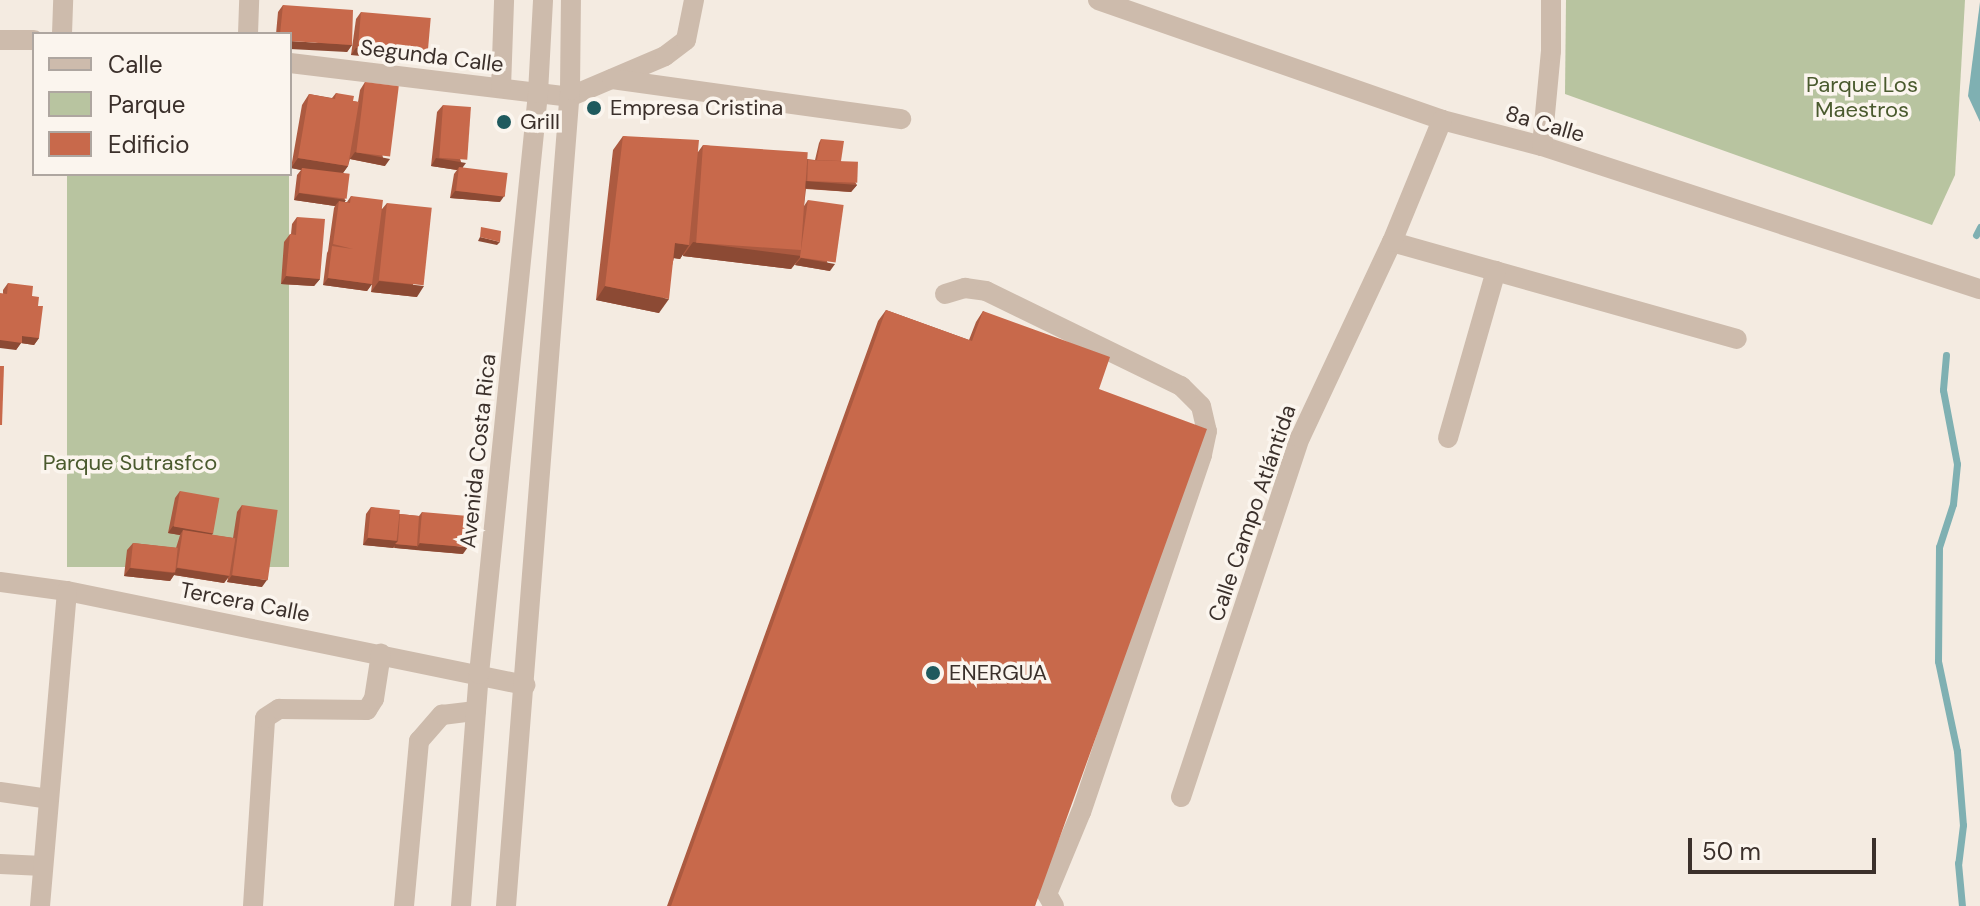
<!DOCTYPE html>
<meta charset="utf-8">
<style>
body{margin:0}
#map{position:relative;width:1980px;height:906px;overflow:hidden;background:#f4ebe1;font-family:"DM Sans",sans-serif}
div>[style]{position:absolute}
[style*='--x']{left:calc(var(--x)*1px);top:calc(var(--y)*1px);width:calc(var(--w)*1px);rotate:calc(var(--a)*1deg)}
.green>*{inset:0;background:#b8c4a0;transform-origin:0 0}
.water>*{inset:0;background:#7fb0b2}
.stream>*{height:7px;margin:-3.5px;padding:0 3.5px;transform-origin:3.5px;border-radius:3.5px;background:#7fb0b2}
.minor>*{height:20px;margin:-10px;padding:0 10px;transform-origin:10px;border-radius:10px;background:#cdbbac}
.wall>*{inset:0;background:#ac5a40}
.shaded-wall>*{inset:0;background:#8c4a34;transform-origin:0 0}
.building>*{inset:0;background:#c8694b;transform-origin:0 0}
.dots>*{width:22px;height:22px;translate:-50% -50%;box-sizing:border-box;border:4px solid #fbf5ee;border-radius:50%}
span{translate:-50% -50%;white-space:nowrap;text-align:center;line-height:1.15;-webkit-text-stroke:7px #fbf5ee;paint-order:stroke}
.street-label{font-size:22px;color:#3b302b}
.park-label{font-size:22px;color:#4a5a2e}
.poi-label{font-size:22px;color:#3b302b}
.left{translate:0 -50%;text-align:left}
.legend{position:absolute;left:32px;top:32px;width:260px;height:144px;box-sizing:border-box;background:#fbf5ee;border:2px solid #aea6a0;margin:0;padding:10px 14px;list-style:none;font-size:24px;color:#3b302b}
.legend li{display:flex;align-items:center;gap:16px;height:40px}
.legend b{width:40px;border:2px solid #aea6a0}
.scale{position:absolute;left:1688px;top:838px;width:188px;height:36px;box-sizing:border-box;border:4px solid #3b302b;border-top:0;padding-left:10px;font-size:24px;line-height:28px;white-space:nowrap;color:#3b302b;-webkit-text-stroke:6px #fbf5ee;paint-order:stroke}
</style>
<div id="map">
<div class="green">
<div style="clip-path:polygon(1566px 0,1965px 0,1955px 175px,1932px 225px,1565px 94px)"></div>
<div style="left:67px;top:174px;width:222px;height:393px"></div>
</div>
<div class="water">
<div style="clip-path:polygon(1980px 2px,1980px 122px,1968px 96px)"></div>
</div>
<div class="stream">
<div style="--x:1976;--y:235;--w:9;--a:-63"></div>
<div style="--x:1946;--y:355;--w:35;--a:95"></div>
<div style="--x:1943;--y:390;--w:75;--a:79.3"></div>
<div style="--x:1957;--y:464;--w:40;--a:95.7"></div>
<div style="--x:1953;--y:504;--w:45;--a:108"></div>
<div style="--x:1939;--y:547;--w:114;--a:90.5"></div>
<div style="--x:1938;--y:661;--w:92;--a:78.1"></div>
<div style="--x:1957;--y:751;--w:74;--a:85.4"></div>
<div style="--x:1963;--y:825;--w:38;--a:97"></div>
<div style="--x:1958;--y:863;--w:43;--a:84.7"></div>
</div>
<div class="minor">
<div style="--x:1098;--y:0;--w:364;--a:19.2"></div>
<div style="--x:1442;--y:120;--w:103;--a:14.6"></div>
<div style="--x:1542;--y:146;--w:461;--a:18.1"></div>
<div style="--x:62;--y:34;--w:34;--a:-88"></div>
<div style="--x:248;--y:34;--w:34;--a:-88"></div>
<div style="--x:0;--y:40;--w:34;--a:0"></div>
<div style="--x:290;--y:63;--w:281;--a:6.9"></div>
<div style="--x:569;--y:97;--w:104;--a:-23.1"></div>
<div style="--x:665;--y:56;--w:26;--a:-37"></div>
<div style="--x:686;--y:40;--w:41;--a:-78.7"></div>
<div style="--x:612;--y:79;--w:292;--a:7.9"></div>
<div style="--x:501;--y:88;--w:88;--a:-88"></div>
<div style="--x:1542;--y:146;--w:95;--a:-84.6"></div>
<div style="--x:1551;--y:51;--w:51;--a:-90"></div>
<div style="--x:1392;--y:242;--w:358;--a:15.7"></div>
<div style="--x:945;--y:294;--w:21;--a:-17"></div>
<div style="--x:965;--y:288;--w:21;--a:8"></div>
<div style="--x:986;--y:291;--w:217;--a:26"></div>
<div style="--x:1181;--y:386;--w:28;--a:45"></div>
<div style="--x:1201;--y:406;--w:26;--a:77"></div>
<div style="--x:1207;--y:431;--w:25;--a:102"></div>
<div style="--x:1202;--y:455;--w:377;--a:108.7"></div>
<div style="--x:1081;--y:812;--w:89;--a:112.5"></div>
<div style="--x:1047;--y:894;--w:14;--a:60"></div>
<div style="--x:1448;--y:438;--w:174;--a:-74"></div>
<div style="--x:0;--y:582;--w:68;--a:7.7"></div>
<div style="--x:67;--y:591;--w:468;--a:11.6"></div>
<div style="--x:0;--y:792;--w:49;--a:8.1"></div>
<div style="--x:1181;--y:797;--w:378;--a:-71.7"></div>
<div style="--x:1300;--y:438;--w:217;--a:-64.9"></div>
<div style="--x:1392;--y:242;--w:132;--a:-67.7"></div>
<div style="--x:0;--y:864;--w:43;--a:2.7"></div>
<div style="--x:40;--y:906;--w:316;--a:-85.1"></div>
<div style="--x:253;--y:906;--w:188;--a:-86.3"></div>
<div style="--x:265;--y:718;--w:17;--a:-33"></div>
<div style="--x:279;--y:709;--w:88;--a:0.7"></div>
<div style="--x:367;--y:710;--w:13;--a:-58"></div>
<div style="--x:374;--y:699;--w:46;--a:-81.2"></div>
<div style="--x:404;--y:906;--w:166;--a:-84.8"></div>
<div style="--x:419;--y:741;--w:35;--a:-49"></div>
<div style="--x:442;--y:715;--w:34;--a:-7"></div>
<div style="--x:461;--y:906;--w:233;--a:-85.6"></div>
<div style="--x:479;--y:674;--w:584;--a:-84.2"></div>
<div style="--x:538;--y:93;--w:93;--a:-86.9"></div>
<div style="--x:506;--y:906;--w:819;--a:-85.52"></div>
<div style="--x:570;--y:90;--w:90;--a:-89.4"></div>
</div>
<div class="wall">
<div style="clip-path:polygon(283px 5px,352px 45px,347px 52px,290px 34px,276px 34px,278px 12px)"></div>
<div style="clip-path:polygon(361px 12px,424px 60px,351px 55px,356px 19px)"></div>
<div style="clip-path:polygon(365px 82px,385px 166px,350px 159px,348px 166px,343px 173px,345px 202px,347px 202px,351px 196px,382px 209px,387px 203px,417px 297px,371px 292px,372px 284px,367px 291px,323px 285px,327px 253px,328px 251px,334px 208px,335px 206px,294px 200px,297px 175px,301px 170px,291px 168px,302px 105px,309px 94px,332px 98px,336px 93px,353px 101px,358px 102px,360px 90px)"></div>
<div style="clip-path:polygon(443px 105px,463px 168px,500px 202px,450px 198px,454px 174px,457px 170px,431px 166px,437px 112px)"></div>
<div style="clip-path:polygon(623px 136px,698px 152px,703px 145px,815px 160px,819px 143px,821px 139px,841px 161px,857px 185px,851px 192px,806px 189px,804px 206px,808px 200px,830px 271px,795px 265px,796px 263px,791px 269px,683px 256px,683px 254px,680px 259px,674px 258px,659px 313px,596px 300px,613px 150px)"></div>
<div style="clip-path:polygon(297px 217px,320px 279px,314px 286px,281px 284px,284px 242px,290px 234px,291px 234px,292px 224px)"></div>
<div style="clip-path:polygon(8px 283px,32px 296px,38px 306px,39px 338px,34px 345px,21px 343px,16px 350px,3px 293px,3px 290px)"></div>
<div style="clip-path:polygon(886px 310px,969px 340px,976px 322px,983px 311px,1099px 389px,1035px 906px,667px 906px,878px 321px)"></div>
<div style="clip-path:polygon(180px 491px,213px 533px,212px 535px,233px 538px,237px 512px,242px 505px,262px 587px,227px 582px,228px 578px,224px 583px,174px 575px,170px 581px,124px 576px,127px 550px,133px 543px,176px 548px,180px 535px,168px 533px,175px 498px)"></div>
<div style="clip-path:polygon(371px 507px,400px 514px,419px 516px,422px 512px,463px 554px,363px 545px,366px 514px)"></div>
</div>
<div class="shaded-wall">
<div style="clip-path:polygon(290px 41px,352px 45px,347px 52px,290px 49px)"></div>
<div style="clip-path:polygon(356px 48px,429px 52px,424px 60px,351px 55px)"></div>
<div style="clip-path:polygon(355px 152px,390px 159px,385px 166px,350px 159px)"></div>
<div style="clip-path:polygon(298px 158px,348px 166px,340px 177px,302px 168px,301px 170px,291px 168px)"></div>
<div style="clip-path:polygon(436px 158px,466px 163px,460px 171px,459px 167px,457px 170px,431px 166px)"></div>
<div style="clip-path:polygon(805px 181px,857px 185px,851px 192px,800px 188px)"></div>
<div style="clip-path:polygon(455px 191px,505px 195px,500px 202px,450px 198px)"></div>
<div style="clip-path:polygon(299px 193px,346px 200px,341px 207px,339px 201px,335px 206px,294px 200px)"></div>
<div style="clip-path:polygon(480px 237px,500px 242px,497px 245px,478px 241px)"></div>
<div style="clip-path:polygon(693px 242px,801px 256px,791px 269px,683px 256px)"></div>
<div style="clip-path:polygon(675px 243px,689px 245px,680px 259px,666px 257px)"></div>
<div style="clip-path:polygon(801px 258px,835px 264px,830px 271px,795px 265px)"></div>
<div style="clip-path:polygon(286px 276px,320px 279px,314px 286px,281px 284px)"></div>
<div style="clip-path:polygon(328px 278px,372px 284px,367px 291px,323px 285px)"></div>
<div style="clip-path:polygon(379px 281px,424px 286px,417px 297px,371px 292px)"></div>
<div style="clip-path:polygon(605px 286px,669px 299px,659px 313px,596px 300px)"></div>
<div style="clip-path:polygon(22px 336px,39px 338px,34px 345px,21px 343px,16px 350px,0 348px,0 340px)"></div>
<div style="clip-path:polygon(173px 526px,213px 533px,207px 541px,183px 530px,180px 535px,168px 533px)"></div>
<div style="clip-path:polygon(368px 538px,398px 541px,393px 548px,363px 545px)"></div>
<div style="clip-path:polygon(420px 543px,468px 547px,463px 554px,415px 550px)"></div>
<div style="left:395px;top:544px;width:22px;height:4px;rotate:5deg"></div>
<div style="clip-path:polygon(130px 568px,173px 573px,177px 568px,229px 576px,224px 583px,174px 575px,170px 581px,124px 576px)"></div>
<div style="clip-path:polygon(232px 575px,267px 580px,262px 587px,227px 582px)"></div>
</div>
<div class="building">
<div style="clip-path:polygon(283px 5px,353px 10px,352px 45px,290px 41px,290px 34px,280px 34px)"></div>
<div style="left:361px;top:12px;width:70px;height:36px;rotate:5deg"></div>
<div style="left:365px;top:82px;width:34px;height:71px;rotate:7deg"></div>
<div style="clip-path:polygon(336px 93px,354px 96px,353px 101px,359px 102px,348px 166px,298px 158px,309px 94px,335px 99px)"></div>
<div style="left:443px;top:105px;width:28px;height:53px;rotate:4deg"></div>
<div style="clip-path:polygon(623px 136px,699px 140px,689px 245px,675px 243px,669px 299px,605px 286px)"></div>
<div style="clip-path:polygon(821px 139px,844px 141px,841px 161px,817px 160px)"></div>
<div style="left:703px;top:145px;width:105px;height:98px;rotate:4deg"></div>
<div style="left:808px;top:160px;width:50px;height:21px;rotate:2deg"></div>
<div style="left:459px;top:167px;width:49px;height:24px;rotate:7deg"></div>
<div style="left:302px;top:168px;width:48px;height:25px;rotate:7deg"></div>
<div style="clip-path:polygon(351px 196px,383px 200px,372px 284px,328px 278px,332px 246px,353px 249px,333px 244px,339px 201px,350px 203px)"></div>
<div style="left:808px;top:200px;width:36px;height:58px;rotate:8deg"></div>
<div style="left:387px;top:203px;width:45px;height:78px;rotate:6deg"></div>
<div style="clip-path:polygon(297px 217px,325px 219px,320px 279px,286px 276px,290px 234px,296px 235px)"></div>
<div style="clip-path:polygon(481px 227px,501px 231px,500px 242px,480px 237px)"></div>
<div style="clip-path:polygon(8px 283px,33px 286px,32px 296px,39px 297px,38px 306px,43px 306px,39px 338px,22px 336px,22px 343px,0 340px,0 293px,7px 294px)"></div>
<div style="clip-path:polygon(886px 310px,972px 341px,983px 311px,1110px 357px,1099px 389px,1207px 429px,1035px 906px,671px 906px)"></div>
<div style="clip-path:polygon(0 366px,4px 366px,2px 425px,0 425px)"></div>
<div style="left:180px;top:491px;width:40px;height:36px;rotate:10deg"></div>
<div style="left:242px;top:505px;width:36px;height:71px;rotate:8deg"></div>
<div style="left:371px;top:507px;width:29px;height:31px;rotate:6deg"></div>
<div style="left:422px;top:512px;width:49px;height:31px;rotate:5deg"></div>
<div style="clip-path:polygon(400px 514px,419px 516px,417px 546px,395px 544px,398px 541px)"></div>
<div style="left:183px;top:530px;width:53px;height:38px;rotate:9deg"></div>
<div style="left:133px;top:543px;width:45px;height:25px;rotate:6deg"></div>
</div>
<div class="dots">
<div style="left:594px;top:108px;background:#1f5a5e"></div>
<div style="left:504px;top:122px;background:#1f5a5e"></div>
<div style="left:933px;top:673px;background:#1f5a5e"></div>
</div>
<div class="street-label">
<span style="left:432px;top:56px;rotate:7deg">Segunda Calle</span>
<span style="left:1545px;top:124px;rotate:16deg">8a Calle</span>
<span style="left:478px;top:451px;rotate:-84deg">Avenida Costa Rica</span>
<span style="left:1252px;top:513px;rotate:-71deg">Calle Campo Atlántida</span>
<span style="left:245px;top:602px;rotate:11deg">Tercera Calle</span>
</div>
<div class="park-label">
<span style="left:1862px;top:97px">Parque Los<br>Maestros</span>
<span style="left:130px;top:463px">Parque Sutrasfco</span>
</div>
<div class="poi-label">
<span class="left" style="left:610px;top:108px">Empresa Cristina</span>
<span class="left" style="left:520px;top:122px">Grill</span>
<span class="left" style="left:949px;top:673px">ENERGUA</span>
</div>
<ul class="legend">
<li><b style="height:10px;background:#cdbbac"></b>Calle</li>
<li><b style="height:22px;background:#b8c4a0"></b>Parque</li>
<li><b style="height:22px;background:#c8694b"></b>Edificio</li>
</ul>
<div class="scale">50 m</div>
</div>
